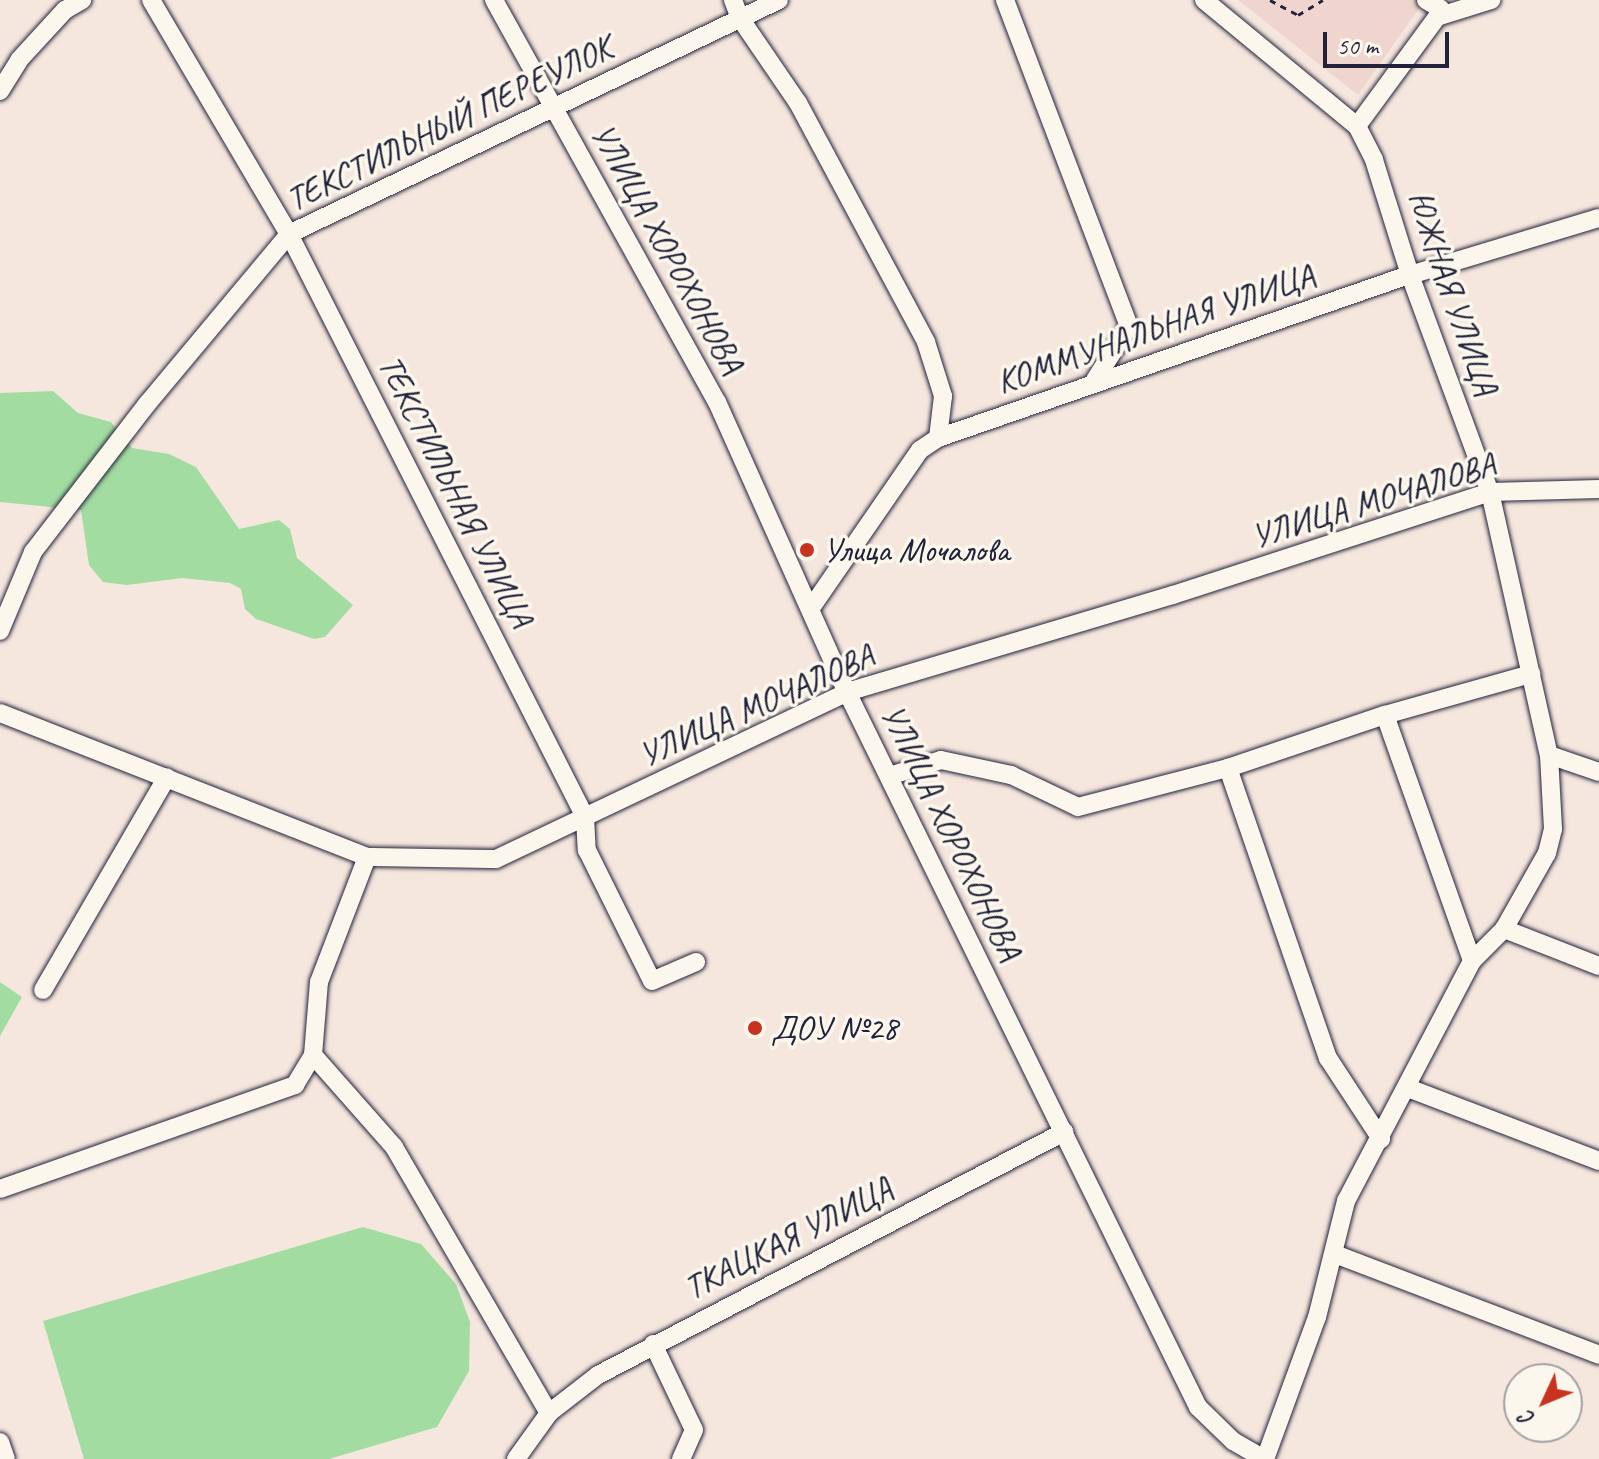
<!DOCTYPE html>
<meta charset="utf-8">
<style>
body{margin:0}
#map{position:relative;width:1599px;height:1459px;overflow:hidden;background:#f6e7de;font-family:Caveat,sans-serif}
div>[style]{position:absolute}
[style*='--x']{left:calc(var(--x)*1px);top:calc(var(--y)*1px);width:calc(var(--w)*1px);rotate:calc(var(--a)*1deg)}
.built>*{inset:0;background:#f0d4ce}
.green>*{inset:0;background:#a3dca1}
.path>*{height:3px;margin-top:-1.5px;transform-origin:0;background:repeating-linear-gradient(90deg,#22223b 0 6px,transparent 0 12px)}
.roads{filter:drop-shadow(0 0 2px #22223b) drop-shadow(0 0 2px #22223b)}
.minor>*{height:18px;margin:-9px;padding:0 9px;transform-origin:9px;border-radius:9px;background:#fbf7ec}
.dots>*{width:22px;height:22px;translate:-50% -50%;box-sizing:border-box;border:4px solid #fbf7ec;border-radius:50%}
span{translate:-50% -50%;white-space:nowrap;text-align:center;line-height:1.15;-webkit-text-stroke:7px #fbf7ec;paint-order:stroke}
.street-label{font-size:34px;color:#22223b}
.poi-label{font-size:34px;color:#22223b}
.left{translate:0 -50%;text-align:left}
.north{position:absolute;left:1503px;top:1363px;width:80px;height:80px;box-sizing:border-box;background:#fbf7ec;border:2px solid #a4a2a5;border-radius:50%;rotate:226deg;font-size:22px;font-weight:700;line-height:32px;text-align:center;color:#22223b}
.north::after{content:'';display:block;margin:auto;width:28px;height:36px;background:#c8321e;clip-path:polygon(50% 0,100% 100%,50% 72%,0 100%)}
.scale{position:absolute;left:1323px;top:32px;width:126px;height:36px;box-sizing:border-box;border:4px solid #22223b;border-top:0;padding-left:10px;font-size:24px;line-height:28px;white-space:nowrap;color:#22223b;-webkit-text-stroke:6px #fbf7ec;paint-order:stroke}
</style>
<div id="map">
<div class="built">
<div style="clip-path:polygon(1238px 0,1425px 0,1358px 95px)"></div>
</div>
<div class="green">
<div style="clip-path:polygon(53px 391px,78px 413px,111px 422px,132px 448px,169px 454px,196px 467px,239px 529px,279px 520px,290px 529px,297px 558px,353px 605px,325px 637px,314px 639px,256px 619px,245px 609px,241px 589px,230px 583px,182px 578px,127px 585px,103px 582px,89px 565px,81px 510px,0 502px,0 393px)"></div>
<div style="clip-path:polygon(0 982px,22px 997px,0 1036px)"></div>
<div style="clip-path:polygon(363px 1227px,421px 1244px,456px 1284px,470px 1322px,469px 1371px,437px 1427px,329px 1459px,84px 1459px,43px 1321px)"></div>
</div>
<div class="path">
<div style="--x:1270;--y:0;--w:32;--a:28"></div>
<div style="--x:1298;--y:15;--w:29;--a:-31"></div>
</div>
<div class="roads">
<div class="minor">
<div style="--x:151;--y:0;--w:272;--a:59.5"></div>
<div style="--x:289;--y:234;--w:654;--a:63.08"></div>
<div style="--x:585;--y:817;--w:33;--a:87"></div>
<div style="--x:587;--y:850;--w:146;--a:63.6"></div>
<div style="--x:652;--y:981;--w:48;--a:-23.4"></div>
<div style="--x:494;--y:0;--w:460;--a:61"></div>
<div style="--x:717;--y:402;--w:318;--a:65.9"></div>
<div style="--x:847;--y:692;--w:797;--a:63.85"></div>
<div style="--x:1198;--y:1407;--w:49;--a:44.2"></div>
<div style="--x:1233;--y:1441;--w:36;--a:30"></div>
<div style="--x:733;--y:0;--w:19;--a:69"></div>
<div style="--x:740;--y:18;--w:103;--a:55.7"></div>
<div style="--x:798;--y:103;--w:271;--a:61.8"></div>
<div style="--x:926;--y:342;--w:57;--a:72.5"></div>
<div style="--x:943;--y:396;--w:42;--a:96.8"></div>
<div style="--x:1005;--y:0;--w:349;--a:69.2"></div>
<div style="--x:1129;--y:326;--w:64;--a:122.2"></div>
<div style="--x:1204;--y:0;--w:198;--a:39.5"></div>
<div style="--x:1357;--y:126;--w:38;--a:63"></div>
<div style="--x:1374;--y:160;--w:121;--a:72.6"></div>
<div style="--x:1410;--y:275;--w:231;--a:69.8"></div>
<div style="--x:1490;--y:492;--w:270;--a:77.4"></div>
<div style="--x:1549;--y:755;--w:74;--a:86.9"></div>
<div style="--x:1553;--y:829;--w:25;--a:104"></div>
<div style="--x:1547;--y:853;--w:87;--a:119.5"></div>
<div style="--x:1504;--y:929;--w:45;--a:135"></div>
<div style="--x:1472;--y:961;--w:271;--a:117.7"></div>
<div style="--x:1346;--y:1201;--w:120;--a:104"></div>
<div style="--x:1317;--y:1317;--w:151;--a:110.1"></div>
<div style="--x:1426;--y:0;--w:17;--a:31"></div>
<div style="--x:0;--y:91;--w:36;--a:-58"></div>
<div style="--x:19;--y:60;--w:68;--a:-47.4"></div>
<div style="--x:65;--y:10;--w:20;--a:-30"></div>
<div style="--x:1357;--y:126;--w:135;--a:-53.7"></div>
<div style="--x:1437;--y:17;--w:57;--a:-17.5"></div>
<div style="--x:811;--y:608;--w:192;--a:-55.4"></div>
<div style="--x:920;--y:450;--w:22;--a:-34"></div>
<div style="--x:938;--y:438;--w:499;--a:-19.1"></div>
<div style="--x:1410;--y:275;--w:197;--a:-16.8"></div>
<div style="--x:0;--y:631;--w:86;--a:-67.3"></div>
<div style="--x:33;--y:552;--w:187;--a:-52.4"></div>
<div style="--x:147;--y:404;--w:222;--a:-50.1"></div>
<div style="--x:289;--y:234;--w:543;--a:-25.53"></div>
<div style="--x:0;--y:713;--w:394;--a:21.4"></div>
<div style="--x:367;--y:857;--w:129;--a:0.9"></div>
<div style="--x:496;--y:859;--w:389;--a:-25.4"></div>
<div style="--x:847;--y:692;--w:340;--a:-16.6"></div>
<div style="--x:1173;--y:595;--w:333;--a:-18"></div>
<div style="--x:1490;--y:492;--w:109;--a:-1.6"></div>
<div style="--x:1385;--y:715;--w:261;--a:70.5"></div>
<div style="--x:1549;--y:755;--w:53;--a:18.8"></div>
<div style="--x:1228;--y:768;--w:307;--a:71"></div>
<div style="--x:1328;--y:1058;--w:97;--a:56.8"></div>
<div style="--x:889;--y:776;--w:54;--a:-17.1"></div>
<div style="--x:941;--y:760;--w:72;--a:12.1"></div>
<div style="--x:1011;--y:775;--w:74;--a:25.5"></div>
<div style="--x:1078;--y:807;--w:155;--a:-14.6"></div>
<div style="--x:1228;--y:768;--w:166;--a:-18.7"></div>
<div style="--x:1385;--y:715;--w:152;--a:-15.7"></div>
<div style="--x:367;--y:857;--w:134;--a:111"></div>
<div style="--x:319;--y:982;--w:73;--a:94.7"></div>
<div style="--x:313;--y:1055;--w:123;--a:48.6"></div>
<div style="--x:394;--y:1147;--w:308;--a:59.8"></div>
<div style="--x:1504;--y:929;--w:102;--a:21.3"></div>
<div style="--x:43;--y:990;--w:246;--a:-59.8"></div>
<div style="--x:1408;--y:1088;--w:204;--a:20.9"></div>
<div style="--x:0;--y:1189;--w:313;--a:-19.4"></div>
<div style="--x:295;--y:1085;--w:35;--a:-59"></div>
<div style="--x:1335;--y:1254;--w:283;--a:20.9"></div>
<div style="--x:653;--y:1344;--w:95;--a:64.5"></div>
<div style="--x:694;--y:1430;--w:32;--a:114"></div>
<div style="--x:0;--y:1442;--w:18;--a:71"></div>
<div style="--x:516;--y:1459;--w:57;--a:-54.3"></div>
<div style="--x:549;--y:1413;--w:62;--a:-37.8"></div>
<div style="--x:598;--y:1375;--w:526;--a:-27.54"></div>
</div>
</div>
<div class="dots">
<div style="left:807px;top:550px;background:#c8321e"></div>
<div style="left:755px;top:1028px;background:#c8321e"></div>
</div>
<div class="street-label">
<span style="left:449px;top:123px;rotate:-26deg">ТЕКСТИЛЬНЫЙ ПЕРЕУЛОК</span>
<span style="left:668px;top:248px;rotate:61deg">УЛИЦА ХОРОХОНОВА</span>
<span style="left:1453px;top:293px;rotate:71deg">ЮЖНАЯ УЛИЦА</span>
<span style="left:1155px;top:328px;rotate:-19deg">КОММУНАЛЬНАЯ УЛИЦА</span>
<span style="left:456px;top:491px;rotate:63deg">ТЕКСТИЛЬНАЯ УЛИЦА</span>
<span style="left:1373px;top:500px;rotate:-17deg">УЛИЦА МОЧАЛОВА</span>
<span style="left:756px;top:705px;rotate:-24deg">УЛИЦА МОЧАЛОВА</span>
<span style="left:952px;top:832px;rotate:64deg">УЛИЦА ХОРОХОНОВА</span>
<span style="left:788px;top:1238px;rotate:-27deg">ТКАЦКАЯ УЛИЦА</span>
</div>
<div class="poi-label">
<span class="left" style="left:823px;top:550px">Улица Мочалова</span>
<span class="left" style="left:771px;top:1028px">ДОУ №28</span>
</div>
<div class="north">С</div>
<div class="scale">50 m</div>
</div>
